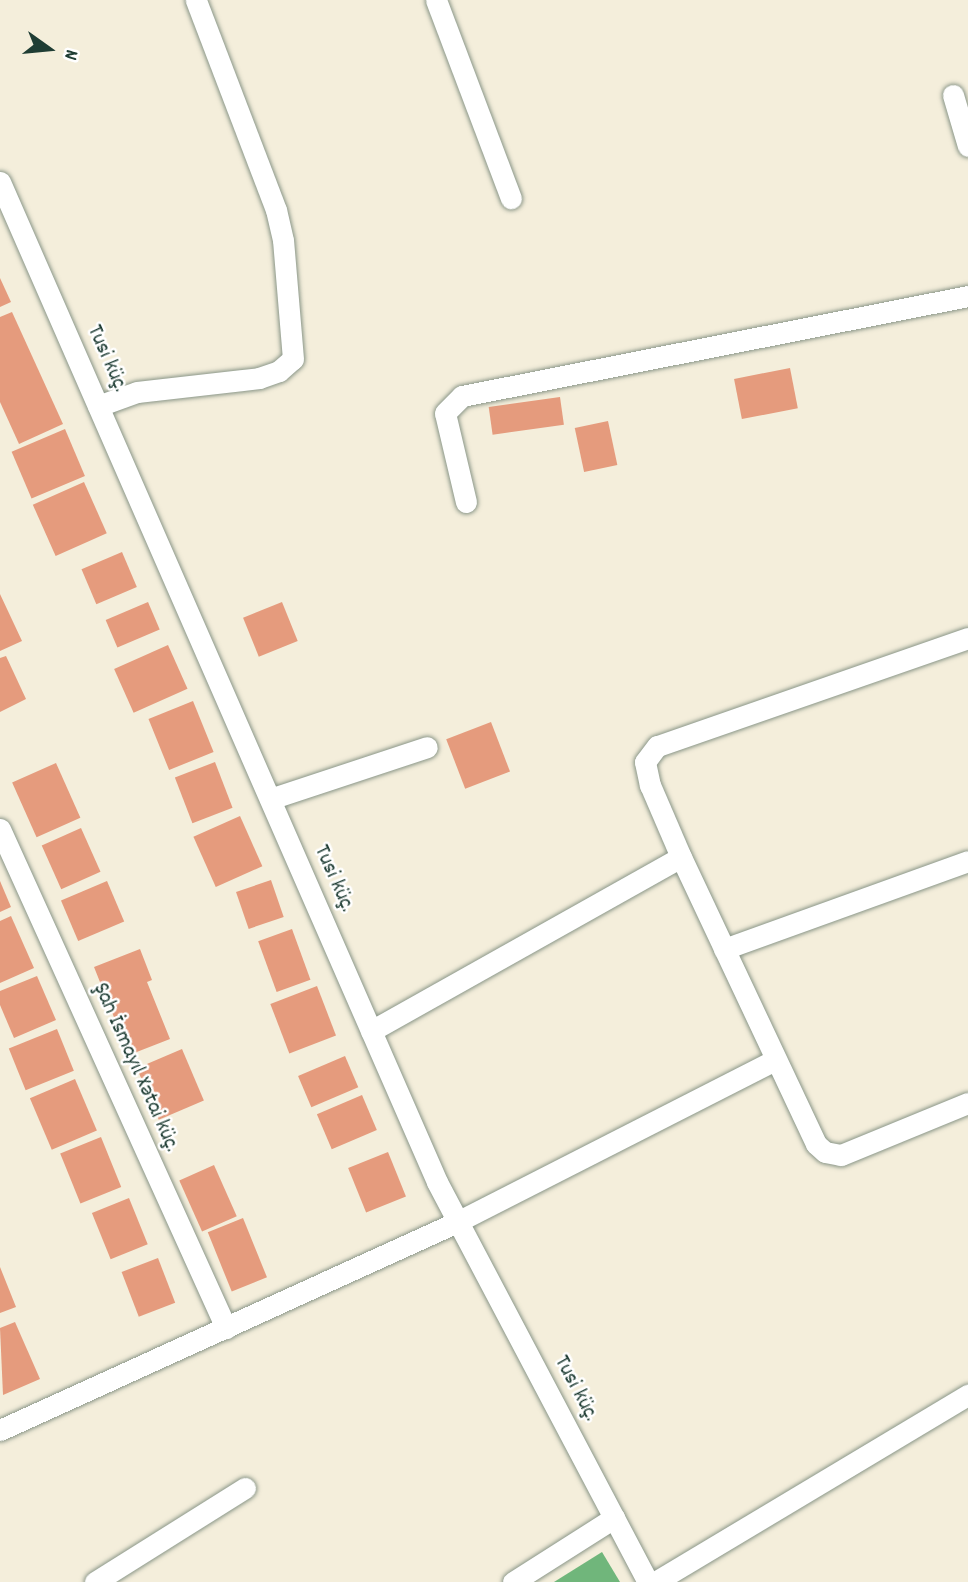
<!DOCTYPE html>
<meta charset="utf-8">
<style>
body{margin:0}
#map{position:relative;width:968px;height:1582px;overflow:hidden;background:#f4eedb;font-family:Dekko,sans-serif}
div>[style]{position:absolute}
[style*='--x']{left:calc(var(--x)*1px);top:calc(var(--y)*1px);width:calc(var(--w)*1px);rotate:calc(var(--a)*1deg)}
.forest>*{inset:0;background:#70b67b}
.building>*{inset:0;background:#e59b7d;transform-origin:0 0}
.roads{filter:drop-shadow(0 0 2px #8a9688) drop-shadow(0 0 2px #8a9688)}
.minor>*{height:21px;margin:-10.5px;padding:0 10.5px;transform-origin:10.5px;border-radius:10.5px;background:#fff}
span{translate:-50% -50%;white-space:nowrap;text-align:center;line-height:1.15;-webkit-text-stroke:5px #fff;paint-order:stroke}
.street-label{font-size:23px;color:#1f3d34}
.north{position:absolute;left:14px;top:14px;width:70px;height:70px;-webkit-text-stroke:5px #fff;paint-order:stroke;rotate:105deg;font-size:19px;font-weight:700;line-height:28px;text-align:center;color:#1f3d34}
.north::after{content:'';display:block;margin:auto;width:24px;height:32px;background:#1f3d34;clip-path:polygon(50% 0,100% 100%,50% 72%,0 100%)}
</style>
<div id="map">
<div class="forest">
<div style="clip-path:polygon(602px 1552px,620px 1582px,554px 1582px)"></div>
</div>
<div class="building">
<div style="clip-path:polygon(0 278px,11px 302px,0 307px)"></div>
<div style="clip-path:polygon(12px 312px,63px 424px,19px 444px,0 402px,0 317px)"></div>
<div style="left:790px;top:368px;width:41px;height:57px;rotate:79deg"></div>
<div style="left:560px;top:397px;width:28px;height:72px;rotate:82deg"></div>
<div style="left:608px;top:421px;width:45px;height:34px;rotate:78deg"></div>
<div style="left:65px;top:429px;width:51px;height:58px;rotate:67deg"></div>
<div style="left:84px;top:482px;width:56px;height:56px;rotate:66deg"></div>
<div style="left:122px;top:552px;width:38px;height:44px;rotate:67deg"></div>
<div style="clip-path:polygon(0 594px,22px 641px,0 651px)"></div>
<div style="left:148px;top:602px;width:30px;height:46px;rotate:67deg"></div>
<div style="left:282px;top:602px;width:42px;height:42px;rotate:68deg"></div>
<div style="left:168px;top:645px;width:48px;height:59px;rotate:66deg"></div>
<div style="clip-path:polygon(6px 656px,26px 699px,0 712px,0 658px)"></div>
<div style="left:193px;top:701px;width:55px;height:48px;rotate:68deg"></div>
<div style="left:491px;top:722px;width:53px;height:48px;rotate:69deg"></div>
<div style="left:215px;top:762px;width:49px;height:43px;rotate:69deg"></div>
<div style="left:56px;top:763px;width:60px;height:48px;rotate:66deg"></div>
<div style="left:240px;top:816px;width:55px;height:51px;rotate:66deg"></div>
<div style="left:81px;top:828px;width:48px;height:43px;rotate:66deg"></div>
<div style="left:271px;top:880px;width:39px;height:37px;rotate:71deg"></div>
<div style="clip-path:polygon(0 881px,11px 907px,0 912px)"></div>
<div style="left:107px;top:881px;width:44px;height:50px;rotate:67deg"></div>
<div style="clip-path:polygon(11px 916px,34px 968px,0 983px,0 921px)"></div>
<div style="left:292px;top:929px;width:54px;height:36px;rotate:70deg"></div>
<div style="clip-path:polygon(140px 949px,152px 980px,147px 982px,170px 1039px,129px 1055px,94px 967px)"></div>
<div style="clip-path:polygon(37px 976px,56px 1020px,14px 1038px,0 1005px,0 991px)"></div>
<div style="left:317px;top:986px;width:53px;height:50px;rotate:69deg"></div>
<div style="left:57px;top:1029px;width:45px;height:52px;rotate:68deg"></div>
<div style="left:182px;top:1049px;width:56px;height:49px;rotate:67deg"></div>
<div style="left:345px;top:1056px;width:34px;height:51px;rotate:67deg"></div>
<div style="left:75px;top:1079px;width:56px;height:49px;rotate:67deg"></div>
<div style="left:362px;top:1095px;width:38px;height:49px;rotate:67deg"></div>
<div style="left:101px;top:1137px;width:54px;height:44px;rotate:68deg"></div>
<div style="left:388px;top:1152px;width:48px;height:43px;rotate:68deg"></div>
<div style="left:214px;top:1165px;width:56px;height:38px;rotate:66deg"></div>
<div style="left:129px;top:1198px;width:50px;height:40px;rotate:68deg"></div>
<div style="left:243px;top:1218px;width:64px;height:38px;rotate:68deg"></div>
<div style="left:158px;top:1258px;width:48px;height:39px;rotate:69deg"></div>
<div style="clip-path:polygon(0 1267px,16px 1307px,0 1313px)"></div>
<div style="clip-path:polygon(15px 1322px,40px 1379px,3px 1395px,0 1328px)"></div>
</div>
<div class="roads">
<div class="minor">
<div style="--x:436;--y:0;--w:212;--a:69.3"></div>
<div style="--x:953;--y:95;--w:53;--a:73.6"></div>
<div style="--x:0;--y:182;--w:1091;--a:66.39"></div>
<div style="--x:437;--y:1182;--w:452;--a:62.2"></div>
<div style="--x:98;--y:406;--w:41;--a:-19.7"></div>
<div style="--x:137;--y:392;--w:123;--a:-6.5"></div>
<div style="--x:259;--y:378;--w:21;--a:-19"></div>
<div style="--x:279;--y:371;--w:18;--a:-41"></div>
<div style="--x:293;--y:359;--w:119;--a:-94.8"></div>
<div style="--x:283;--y:240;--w:31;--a:-103"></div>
<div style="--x:276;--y:210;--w:225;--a:-110.9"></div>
<div style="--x:466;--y:502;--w:91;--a:-103.3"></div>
<div style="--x:445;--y:413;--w:24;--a:-45"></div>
<div style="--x:462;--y:396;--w:516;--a:-11.18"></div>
<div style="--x:968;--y:638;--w:329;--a:160.8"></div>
<div style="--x:657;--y:746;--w:20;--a:127"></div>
<div style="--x:645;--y:762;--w:24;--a:78"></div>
<div style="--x:650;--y:785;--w:78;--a:66.7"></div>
<div style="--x:681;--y:857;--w:317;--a:64.8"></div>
<div style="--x:816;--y:1144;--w:12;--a:42"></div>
<div style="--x:825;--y:1152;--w:16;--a:11"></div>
<div style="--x:841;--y:1155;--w:137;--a:-22.3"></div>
<div style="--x:270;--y:799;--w:165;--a:-18.3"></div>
<div style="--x:0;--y:829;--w:548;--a:65.63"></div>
<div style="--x:724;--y:949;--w:259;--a:-19.8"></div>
<div style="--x:371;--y:1031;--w:355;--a:-29.3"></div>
<div style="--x:0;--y:1430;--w:502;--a:-24.47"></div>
<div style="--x:457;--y:1222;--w:357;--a:-27"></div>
<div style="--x:95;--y:1582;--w:177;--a:-32.1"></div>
<div style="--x:513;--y:1582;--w:120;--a:-32.4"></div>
<div style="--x:655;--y:1582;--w:365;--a:-30.9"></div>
</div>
</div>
<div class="street-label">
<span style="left:106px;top:359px;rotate:66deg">Tusi küç.</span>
<span style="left:333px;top:879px;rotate:66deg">Tusi küç.</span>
<span style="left:135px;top:1068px;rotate:66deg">Şah İsmayıl Xətai küç.</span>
<span style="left:575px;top:1389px;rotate:62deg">Tusi küç.</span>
</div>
<div class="north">N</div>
</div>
